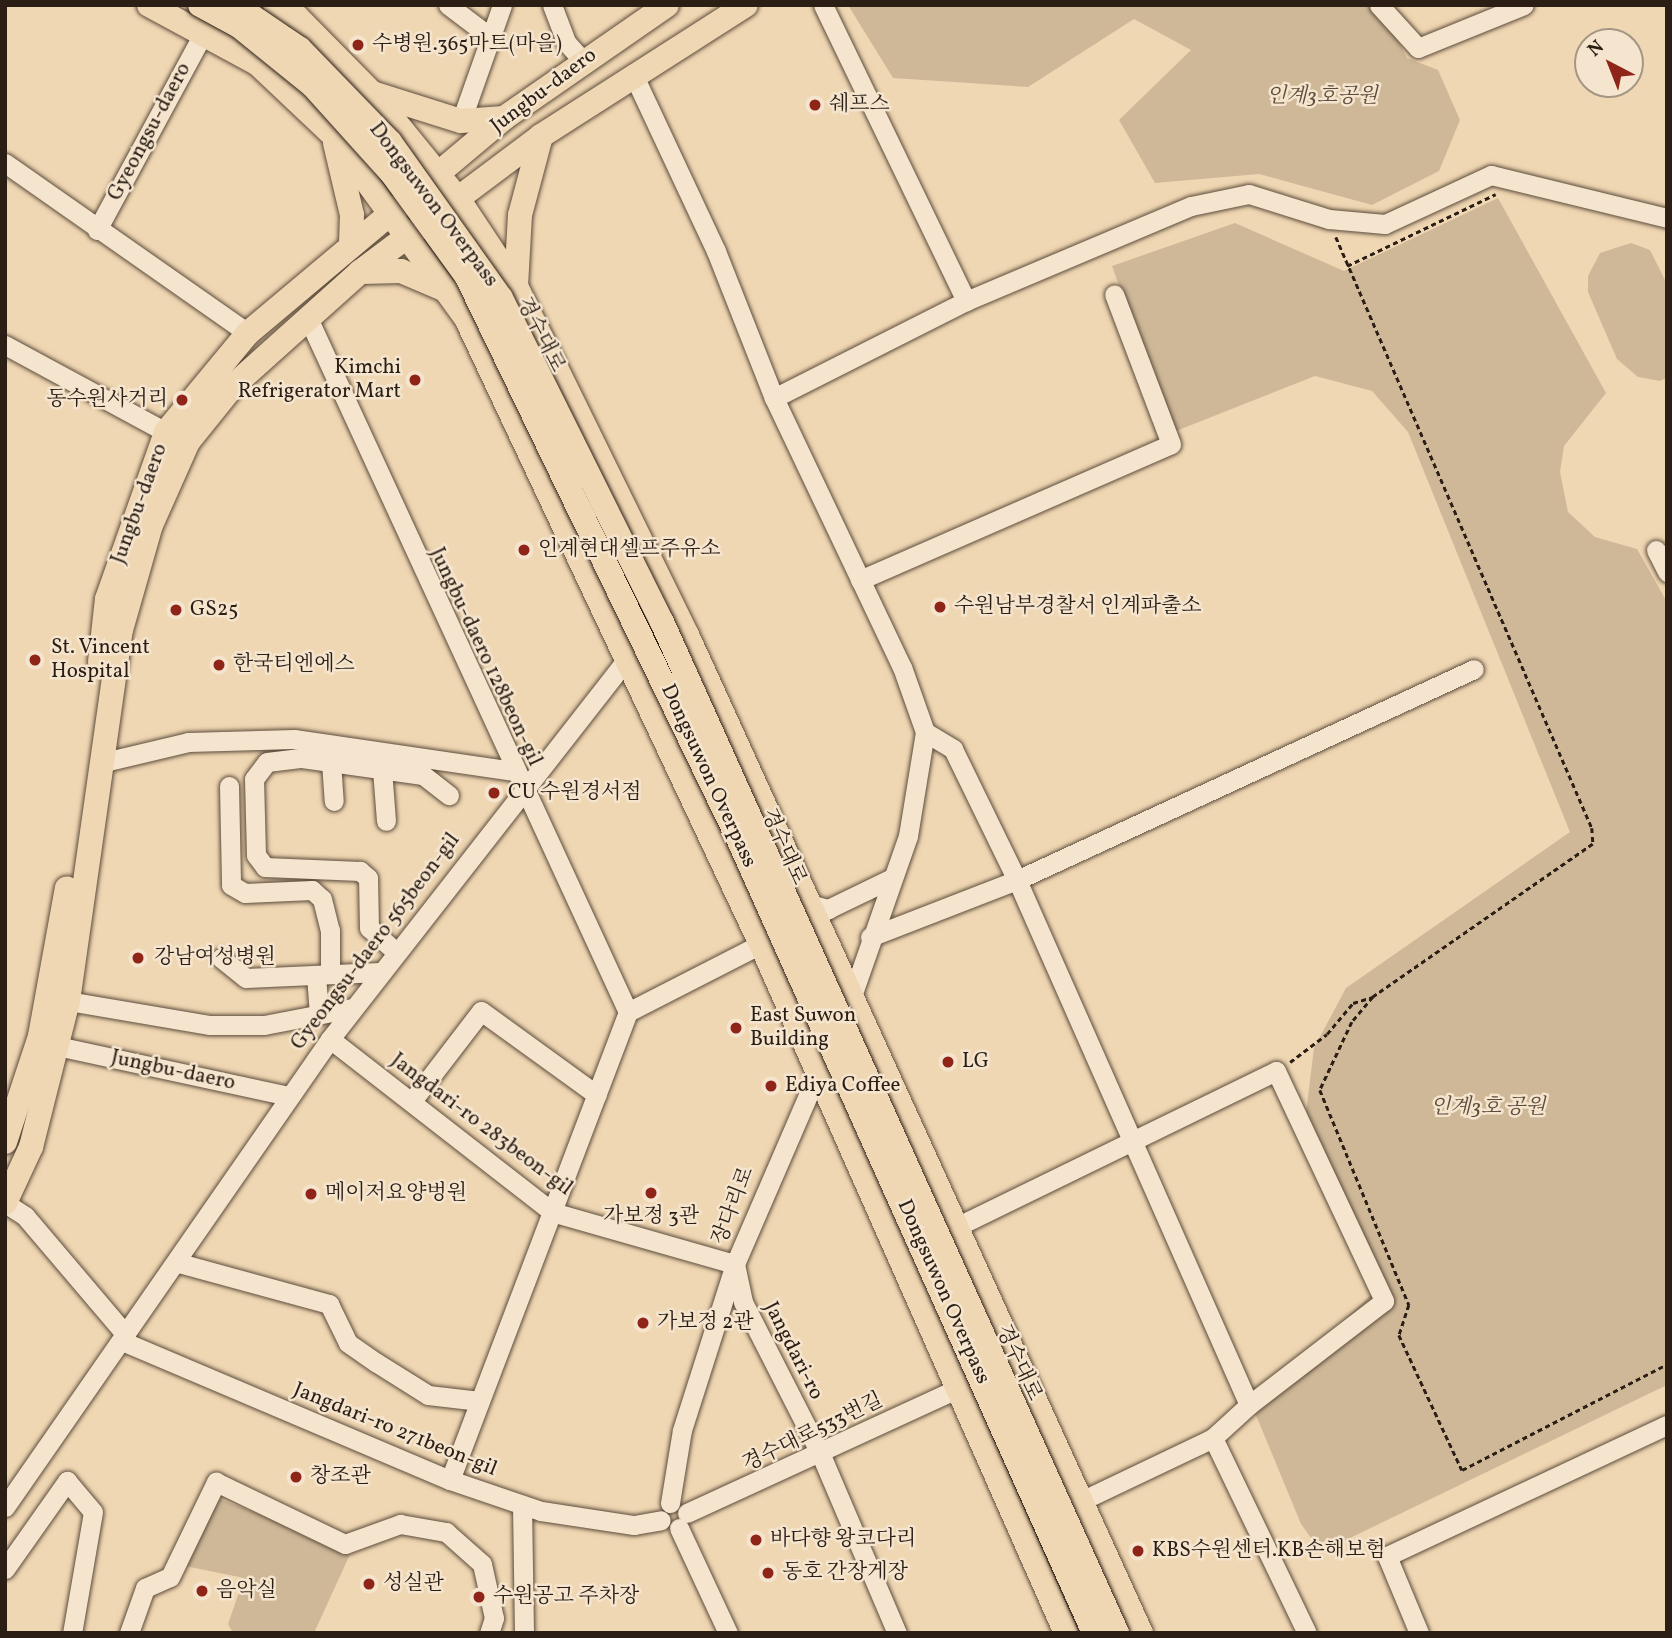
<!DOCTYPE html>
<meta charset="utf-8">
<style>
body{margin:0}
#map{position:relative;width:1672px;height:1638px;overflow:hidden;background:#f0d7b3;font-family:Vollkorn,"Noto Serif KR",serif}
div>[style]{position:absolute}
[style*='--x']{left:calc(var(--x)*1px);top:calc(var(--y)*1px);width:calc(var(--w)*1px);rotate:calc(var(--a)*1deg)}
.green>*{inset:0;background:#cfb898}
.path>*{height:2.5px;margin-top:-1.25px;transform-origin:0;background:repeating-linear-gradient(90deg,#2b1e15 0 5px,transparent 0 8.5px)}
.roads{filter:drop-shadow(0 0 2px #5c4c3c) drop-shadow(0 0 2px #5c4c3c)}
.minor>*{height:19px;margin:-9.5px;padding:0 9.5px;transform-origin:9.5px;border-radius:9.5px;background:#f5e5ce}
.major>*{height:24px;margin:-12px;padding:0 12px;transform-origin:12px;border-radius:12px;background:#f0d7b3}
.bridges{filter:drop-shadow(0 0 2px #2b1e15) drop-shadow(0 0 2px #2b1e15)}
.major-bridge>*{height:24px;margin:-12px;padding:0 12px;transform-origin:12px;border-radius:12px;background:#f0d7b3}
.dots>*{width:19px;height:19px;translate:-50% -50%;box-sizing:border-box;border:4px solid #f5e5ce;border-radius:50%}
span{translate:-50% -50%;white-space:nowrap;text-align:center;line-height:1.15;-webkit-text-stroke:5px #f5e5ce;paint-order:stroke}
.poi-label{font-size:21px;color:#2b1e15}
.left{translate:0 -50%;text-align:left}
.right{translate:-100% -50%;text-align:right}
.street-label{font-size:21px;color:#2b1e15}
.park-label{font-size:21px;color:#5c4c3c;font-style:italic}
.frame{position:absolute;inset:0;border:7px solid #2b1e15;pointer-events:none}
.north{position:absolute;left:1574px;top:28px;width:70px;height:70px;box-sizing:border-box;background:#f5e5ce;border:2px solid #a49584;border-radius:50%;rotate:318deg;font-size:19px;font-weight:700;line-height:28px;text-align:center;color:#2b1e15}
.north::after{content:'';display:block;margin:auto;width:24px;height:32px;background:#8f2418;clip-path:polygon(50% 0,100% 100%,50% 72%,0 100%)}
</style>
<div id="map">
<div class="green">
<div style="clip-path:polygon(848px 5px,1380px 5px,1407px 58px,1438px 70px,1460px 120px,1439px 171px,1372px 205px,1259px 174px,1155px 183px,1119px 120px,1191px 50px,1134px 19px,1028px 87px,893px 78px)"></div>
<div style="clip-path:polygon(1498px 198px,1606px 393px,1564px 446px,1560px 472px,1568px 512px,1595px 537px,1637px 549px,1667px 602px,1667px 1385px,1321px 1552px,1301px 1524px,1253px 1408px,1378px 1288px,1303px 1137px,1314px 1048px,1346px 988px,1570px 832px,1408px 432px,1372px 391px,1315px 376px,1171px 433px,1112px 266px,1235px 223px,1344px 271px)"></div>
<div style="clip-path:polygon(1631px 243px,1650px 250px,1667px 284px,1667px 378px,1660px 381px,1638px 377px,1617px 359px,1588px 292px,1588px 276px,1600px 253px)"></div>
<div style="clip-path:polygon(217px 1498px,352px 1550px,314px 1633px,233px 1633px,228px 1624px,244px 1578px,185px 1566px)"></div>
</div>
<div class="path">
<div style="--x:1336;--y:237;--w:644;--a:66.58"></div>
<div style="--x:1592;--y:828;--w:16;--a:86"></div>
<div style="--x:1593;--y:844;--w:268;--a:145.2"></div>
<div style="--x:1373;--y:997;--w:33;--a:130"></div>
<div style="--x:1352;--y:1022;--w:75;--a:115.2"></div>
<div style="--x:1320;--y:1090;--w:233;--a:67.5"></div>
<div style="--x:1409;--y:1305;--w:32;--a:108"></div>
<div style="--x:1399;--y:1335;--w:149;--a:65"></div>
<div style="--x:1462;--y:1470;--w:231;--a:-27.3"></div>
<div style="--x:1347;--y:266;--w:165;--a:-25.8"></div>
<div style="--x:1290;--y:1062;--w:46;--a:-37.1"></div>
<div style="--x:1327;--y:1034;--w:40;--a:-50"></div>
<div style="--x:1353;--y:1003;--w:21;--a:-17"></div>
</div>
<div class="roads">
<div class="minor">
<div style="--x:448;--y:5;--w:51;--a:37.1"></div>
<div style="--x:552;--y:5;--w:40;--a:69"></div>
<div style="--x:566;--y:42;--w:25;--a:48"></div>
<div style="--x:823;--y:5;--w:329;--a:64.2"></div>
<div style="--x:1379;--y:5;--w:58;--a:47.8"></div>
<div style="--x:1418;--y:48;--w:114;--a:-22.1"></div>
<div style="--x:634;--y:76;--w:193;--a:64.9"></div>
<div style="--x:716;--y:251;--w:158;--a:68.5"></div>
<div style="--x:774;--y:398;--w:298;--a:64.6"></div>
<div style="--x:902;--y:667;--w:69;--a:70.5"></div>
<div style="--x:925;--y:732;--w:105;--a:99.3"></div>
<div style="--x:908;--y:836;--w:176;--a:109.3"></div>
<div style="--x:461;--y:121;--w:123;--a:-70.5"></div>
<div style="--x:5;--y:163;--w:297;--a:35"></div>
<div style="--x:97;--y:230;--w:223;--a:-61.6"></div>
<div style="--x:308;--y:318;--w:764;--a:65.25"></div>
<div style="--x:5;--y:345;--w:183;--a:28.4"></div>
<div style="--x:774;--y:398;--w:215;--a:-26.8"></div>
<div style="--x:966;--y:301;--w:244;--a:-22.9"></div>
<div style="--x:1191;--y:206;--w:59;--a:-11.7"></div>
<div style="--x:1249;--y:194;--w:84;--a:17.4"></div>
<div style="--x:1329;--y:219;--w:56;--a:5.1"></div>
<div style="--x:1385;--y:224;--w:117;--a:-24.8"></div>
<div style="--x:1491;--y:175;--w:181;--a:13.7"></div>
<div style="--x:1656;--y:550;--w:25;--a:63"></div>
<div style="--x:860;--y:580;--w:339;--a:-23.6"></div>
<div style="--x:1171;--y:444;--w:160;--a:-110.8"></div>
<div style="--x:925;--y:732;--w:33;--a:31"></div>
<div style="--x:953;--y:749;--w:146;--a:64"></div>
<div style="--x:1017;--y:880;--w:574;--a:66.16"></div>
<div style="--x:1249;--y:1405;--w:49;--a:137.5"></div>
<div style="--x:331;--y:762;--w:39;--a:86"></div>
<div style="--x:100;--y:763;--w:90;--a:-13.4"></div>
<div style="--x:188;--y:742;--w:106;--a:-1.6"></div>
<div style="--x:294;--y:739;--w:221;--a:8.3"></div>
<div style="--x:382;--y:769;--w:52;--a:85.6"></div>
<div style="--x:229;--y:786;--w:99;--a:88.8"></div>
<div style="--x:231;--y:885;--w:16;--a:30"></div>
<div style="--x:245;--y:893;--w:67;--a:-2.6"></div>
<div style="--x:312;--y:890;--w:13;--a:42"></div>
<div style="--x:322;--y:899;--w:32;--a:76"></div>
<div style="--x:330;--y:930;--w:44;--a:90"></div>
<div style="--x:809;--y:904;--w:20;--a:15"></div>
<div style="--x:828;--y:909;--w:71;--a:-25.8"></div>
<div style="--x:870;--y:937;--w:158;--a:-21.2"></div>
<div style="--x:1017;--y:880;--w:503;--a:-24.78"></div>
<div style="--x:396;--y:952;--w:36;--a:-138"></div>
<div style="--x:369;--y:928;--w:50;--a:-91.1"></div>
<div style="--x:368;--y:878;--w:11;--a:-139"></div>
<div style="--x:360;--y:871;--w:95;--a:-177.6"></div>
<div style="--x:265;--y:867;--w:15;--a:-127"></div>
<div style="--x:256;--y:855;--w:76;--a:-91.5"></div>
<div style="--x:254;--y:779;--w:21;--a:-53"></div>
<div style="--x:267;--y:762;--w:35;--a:-7"></div>
<div style="--x:302;--y:758;--w:122;--a:8"></div>
<div style="--x:423;--y:775;--w:33;--a:38"></div>
<div style="--x:221;--y:958;--w:32;--a:39"></div>
<div style="--x:246;--y:978;--w:134;--a:-2.6"></div>
<div style="--x:316;--y:975;--w:40;--a:85.7"></div>
<div style="--x:68;--y:1001;--w:144;--a:9.6"></div>
<div style="--x:210;--y:1025;--w:54;--a:0"></div>
<div style="--x:264;--y:1025;--w:91;--a:-10.8"></div>
<div style="--x:330;--y:1039;--w:281;--a:37.9"></div>
<div style="--x:552;--y:1212;--w:190;--a:15.9"></div>
<div style="--x:735;--y:1264;--w:39;--a:78"></div>
<div style="--x:743;--y:1302;--w:172;--a:63"></div>
<div style="--x:821;--y:1455;--w:194;--a:66.9"></div>
<div style="--x:57;--y:1046;--w:237;--a:12.2"></div>
<div style="--x:412;--y:1101;--w:113;--a:-52.5"></div>
<div style="--x:481;--y:1011;--w:143;--a:35.9"></div>
<div style="--x:5;--y:1203;--w:24;--a:33"></div>
<div style="--x:25;--y:1216;--w:156;--a:49.7"></div>
<div style="--x:956;--y:1227;--w:356;--a:-26"></div>
<div style="--x:1276;--y:1071;--w:254;--a:64.8"></div>
<div style="--x:1384;--y:1301;--w:170;--a:142.4"></div>
<div style="--x:179;--y:1263;--w:156;--a:15.3"></div>
<div style="--x:329;--y:1304;--w:43;--a:64"></div>
<div style="--x:348;--y:1343;--w:35;--a:35"></div>
<div style="--x:377;--y:1363;--w:60;--a:32.1"></div>
<div style="--x:428;--y:1395;--w:52;--a:6.6"></div>
<div style="--x:122;--y:1341;--w:356;--a:23"></div>
<div style="--x:450;--y:1480;--w:96;--a:18.8"></div>
<div style="--x:541;--y:1511;--w:94;--a:8.6"></div>
<div style="--x:634;--y:1525;--w:27;--a:-10"></div>
<div style="--x:450;--y:1480;--w:501;--a:-69.18"></div>
<div style="--x:628;--y:1012;--w:149;--a:-27.1"></div>
<div style="--x:1081;--y:1501;--w:146;--a:-25.5"></div>
<div style="--x:1213;--y:1438;--w:216;--a:64.3"></div>
<div style="--x:670;--y:1503;--w:74;--a:-80.7"></div>
<div style="--x:682;--y:1430;--w:174;--a:-72.3"></div>
<div style="--x:735;--y:1264;--w:217;--a:-66.6"></div>
<div style="--x:522;--y:1505;--w:128;--a:89.1"></div>
<div style="--x:5;--y:1507;--w:570;--a:-55.22"></div>
<div style="--x:330;--y:1039;--w:481;--a:-52"></div>
<div style="--x:687;--y:1513;--w:297;--a:-24.7"></div>
<div style="--x:679;--y:1528;--w:116;--a:65"></div>
<div style="--x:5;--y:1569;--w:108;--a:-54.8"></div>
<div style="--x:67;--y:1481;--w:40;--a:50"></div>
<div style="--x:93;--y:1512;--w:123;--a:99.8"></div>
<div style="--x:129;--y:1633;--w:48;--a:-70.4"></div>
<div style="--x:145;--y:1588;--w:27;--a:-24"></div>
<div style="--x:170;--y:1577;--w:106;--a:-64.2"></div>
<div style="--x:216;--y:1482;--w:143;--a:25.7"></div>
<div style="--x:345;--y:1544;--w:59;--a:-20"></div>
<div style="--x:400;--y:1524;--w:47;--a:9.9"></div>
<div style="--x:446;--y:1532;--w:48;--a:41.6"></div>
<div style="--x:482;--y:1564;--w:55;--a:77.5"></div>
<div style="--x:494;--y:1618;--w:16;--a:108"></div>
<div style="--x:1419;--y:1633;--w:83;--a:-112.6"></div>
<div style="--x:1387;--y:1556;--w:309;--a:-25.1"></div>
</div>
<div class="major">
<div style="--x:149;--y:5;--w:124;--a:28.4"></div>
<div style="--x:258;--y:64;--w:103;--a:43.4"></div>
<div style="--x:333;--y:135;--w:226;--a:54"></div>
<div style="--x:466;--y:318;--w:692;--a:64.77"></div>
<div style="--x:761;--y:944;--w:753;--a:66.12"></div>
<div style="--x:275;--y:5;--w:25;--a:29"></div>
<div style="--x:297;--y:17;--w:107;--a:45.4"></div>
<div style="--x:372;--y:93;--w:138;--a:50.9"></div>
<div style="--x:459;--y:200;--w:103;--a:56.5"></div>
<div style="--x:516;--y:286;--w:389;--a:63.9"></div>
<div style="--x:687;--y:635;--w:1096;--a:65.54"></div>
<div style="--x:372;--y:93;--w:93;--a:17.5"></div>
<div style="--x:461;--y:121;--w:43;--a:-4"></div>
<div style="--x:335;--y:143;--w:74;--a:76.7"></div>
<div style="--x:352;--y:215;--w:31;--a:92"></div>
<div style="--x:361;--y:272;--w:40;--a:-1.4"></div>
<div style="--x:401;--y:271;--w:51;--a:23.1"></div>
<div style="--x:516;--y:286;--w:71;--a:-86.8"></div>
<div style="--x:520;--y:215;--w:82;--a:-75.1"></div>
<div style="--x:100;--y:662;--w:63;--a:-83.7"></div>
<div style="--x:107;--y:599;--w:177;--a:-70.5"></div>
<div style="--x:166;--y:432;--w:129;--a:-50.4"></div>
<div style="--x:248;--y:333;--w:334;--a:-40"></div>
<div style="--x:504;--y:118;--w:198;--a:-34.7"></div>
<div style="--x:5;--y:1142;--w:112;--a:-71.7"></div>
<div style="--x:40;--y:1036;--w:150;--a:-79.7"></div>
<div style="--x:5;--y:1203;--w:62;--a:-65.1"></div>
<div style="--x:31;--y:1147;--w:151;--a:-75.8"></div>
<div style="--x:68;--y:1001;--w:375;--a:-81.9"></div>
<div style="--x:121;--y:630;--w:109;--a:-74.1"></div>
<div style="--x:151;--y:525;--w:91;--a:-66"></div>
<div style="--x:188;--y:442;--w:72;--a:-51.2"></div>
<div style="--x:233;--y:386;--w:171;--a:-41.9"></div>
<div style="--x:360;--y:272;--w:226;--a:-36.9"></div>
<div style="--x:541;--y:136;--w:243;--a:-32.6"></div>
</div>
</div>
<div class="bridges">
<div class="major-bridge">
<div style="--x:200;--y:5;--w:44;--a:28.3"></div>
<div style="--x:239;--y:26;--w:95;--a:39"></div>
<div style="--x:313;--y:86;--w:120;--a:48"></div>
<div style="--x:393;--y:175;--w:126;--a:54"></div>
<div style="--x:467;--y:277;--w:619;--a:64.22"></div>
<div style="--x:736;--y:834;--w:876;--a:65.86"></div>
<div style="--x:235;--y:5;--w:78;--a:34.1"></div>
<div style="--x:300;--y:49;--w:129;--a:45.9"></div>
<div style="--x:390;--y:142;--w:191;--a:54.6"></div>
<div style="--x:501;--y:298;--w:362;--a:63.6"></div>
<div style="--x:662;--y:622;--w:1109;--a:65.77"></div>
</div>
</div>
<div class="dots">
<div style="left:358px;top:45px;background:#8f2418"></div>
<div style="left:815px;top:105px;background:#8f2418"></div>
<div style="left:415px;top:380px;background:#8f2418"></div>
<div style="left:182px;top:400px;background:#8f2418"></div>
<div style="left:524px;top:550px;background:#8f2418"></div>
<div style="left:940px;top:607px;background:#8f2418"></div>
<div style="left:176px;top:610px;background:#8f2418"></div>
<div style="left:35px;top:660px;background:#8f2418"></div>
<div style="left:219px;top:665px;background:#8f2418"></div>
<div style="left:494px;top:793px;background:#8f2418"></div>
<div style="left:138px;top:958px;background:#8f2418"></div>
<div style="left:736px;top:1028px;background:#8f2418"></div>
<div style="left:948px;top:1062px;background:#8f2418"></div>
<div style="left:771px;top:1086px;background:#8f2418"></div>
<div style="left:651px;top:1193px;background:#8f2418"></div>
<div style="left:311px;top:1194px;background:#8f2418"></div>
<div style="left:643px;top:1323px;background:#8f2418"></div>
<div style="left:296px;top:1477px;background:#8f2418"></div>
<div style="left:756px;top:1540px;background:#8f2418"></div>
<div style="left:1138px;top:1551px;background:#8f2418"></div>
<div style="left:768px;top:1573px;background:#8f2418"></div>
<div style="left:369px;top:1584px;background:#8f2418"></div>
<div style="left:202px;top:1591px;background:#8f2418"></div>
<div style="left:479px;top:1597px;background:#8f2418"></div>
</div>
<div class="poi-label">
<span class="left" style="left:372px;top:45px">수병원.365마트(마을)</span>
<span class="left" style="left:829px;top:105px">쉐프스</span>
<span class="right" style="left:401px;top:380px">Kimchi<br>Refrigerator Mart</span>
<span class="right" style="left:168px;top:400px">동수원사거리</span>
<span class="left" style="left:538px;top:550px">인계현대셀프주유소</span>
<span class="left" style="left:954px;top:607px">수원남부경찰서 인계파출소</span>
<span class="left" style="left:190px;top:610px">GS25</span>
<span class="left" style="left:51px;top:660px">St. Vincent<br>Hospital</span>
<span class="left" style="left:233px;top:665px">한국티엔에스</span>
<span class="left" style="left:508px;top:793px">CU 수원경서점</span>
<span class="left" style="left:154px;top:958px">강남여성병원</span>
<span class="left" style="left:750px;top:1028px">East Suwon<br>Building</span>
<span class="left" style="left:962px;top:1062px">LG</span>
<span class="left" style="left:785px;top:1086px">Ediya Coffee</span>
<span class="left" style="left:325px;top:1194px">메이저요양벙원</span>
<span style="left:651px;top:1217px">가보정 3관</span>
<span class="left" style="left:657px;top:1323px">가보정 2관</span>
<span class="left" style="left:310px;top:1477px">창조관</span>
<span class="left" style="left:770px;top:1540px">바다향 왕코다리</span>
<span class="left" style="left:1152px;top:1551px">KBS수원센터.KB손해보험</span>
<span class="left" style="left:782px;top:1573px">동호 간장게장</span>
<span class="left" style="left:383px;top:1584px">성실관</span>
<span class="left" style="left:216px;top:1591px">음악실</span>
<span class="left" style="left:493px;top:1597px">수원공고 주차장</span>
</div>
<div class="street-label">
<span style="left:544px;top:91px;rotate:-37deg">Jungbu-daero</span>
<span style="left:150px;top:132px;rotate:-62deg">Gyeongsu-daero</span>
<span style="left:433px;top:205px;rotate:53deg">Dongsuwon Overpass</span>
<span style="left:540px;top:335px;rotate:63deg">경수대로</span>
<span style="left:140px;top:504px;rotate:-70deg">Jungbu-daero</span>
<span style="left:485px;top:657px;rotate:65deg">Jungbu-daero 128beon-gil</span>
<span style="left:708px;top:776px;rotate:65deg">Dongsuwon Overpass</span>
<span style="left:783px;top:847px;rotate:66deg">경수대로</span>
<span style="left:376px;top:942px;rotate:-53deg">Gyeongsu-daero 565beon-gil</span>
<span style="left:173px;top:1071px;rotate:12deg">Jungbu-daero</span>
<span style="left:481px;top:1125px;rotate:37deg">Jangdari-ro 283beon-gil</span>
<span style="left:734px;top:1206px;rotate:-69deg">장다리로</span>
<span style="left:943px;top:1292px;rotate:66deg">Dongsuwon Overpass</span>
<span style="left:793px;top:1351px;rotate:63deg">Jangdari-ro</span>
<span style="left:1018px;top:1363px;rotate:65deg">경수대로</span>
<span style="left:395px;top:1430px;rotate:22deg">Jangdari-ro 271beon-gil</span>
<span style="left:813px;top:1433px;rotate:-26deg">경수대로533번길</span>
</div>
<div class="park-label">
<span style="left:1322px;top:97px">인계3호공원</span>
<span style="left:1488px;top:1108px">인계3호 공원</span>
</div>
<div class="frame"></div>
<div class="north">N</div>
</div>
